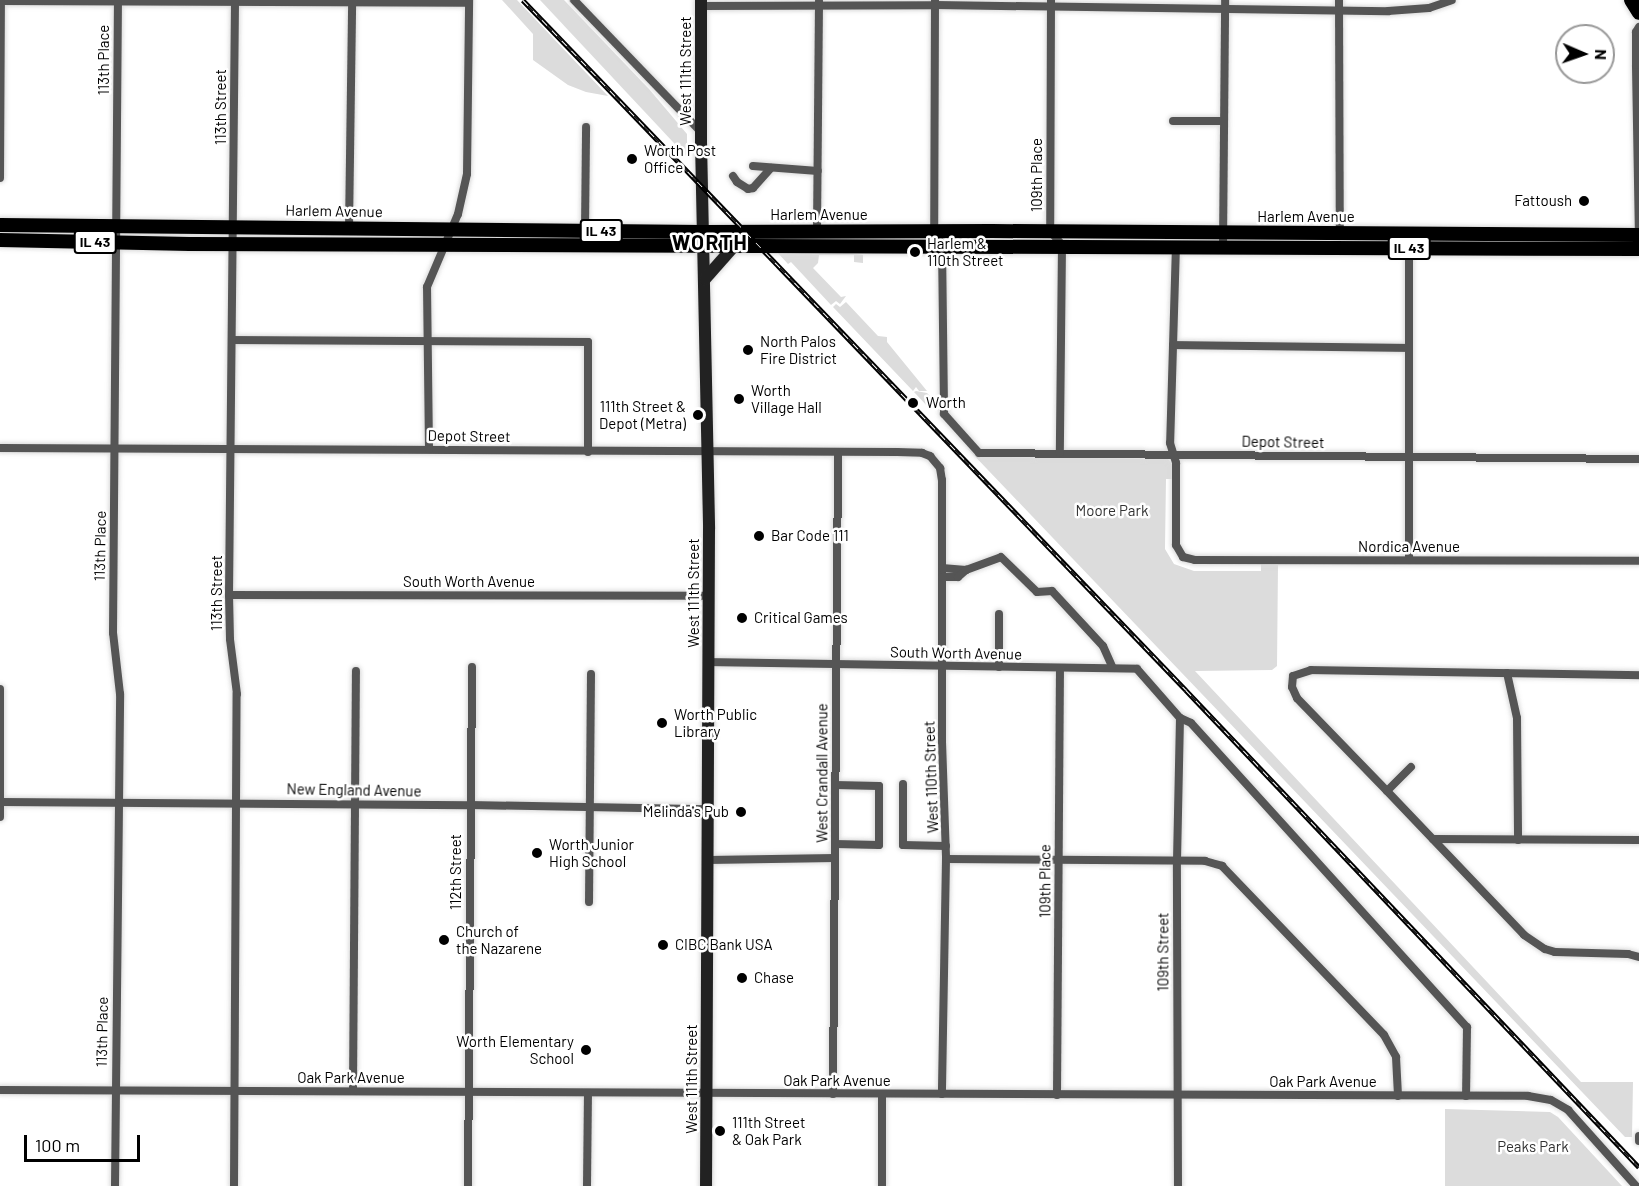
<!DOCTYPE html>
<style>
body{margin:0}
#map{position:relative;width:1639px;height:1186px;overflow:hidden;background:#fff;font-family:Barlow,sans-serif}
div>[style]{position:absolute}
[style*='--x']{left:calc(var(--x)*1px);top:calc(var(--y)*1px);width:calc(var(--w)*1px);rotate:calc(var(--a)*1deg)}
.green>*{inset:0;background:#dcdcdc}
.roads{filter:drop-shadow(0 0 2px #dbdbdb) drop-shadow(0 0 2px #dbdbdb)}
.street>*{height:8px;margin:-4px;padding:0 4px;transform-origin:4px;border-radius:4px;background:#555}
.secondary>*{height:12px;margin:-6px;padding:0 6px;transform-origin:6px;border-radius:6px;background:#222}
.primary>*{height:14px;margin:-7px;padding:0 7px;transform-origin:7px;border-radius:7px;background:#000}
.rail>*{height:4.5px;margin-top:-2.25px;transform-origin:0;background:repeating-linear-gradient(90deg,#fff 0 7px,#000 0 14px);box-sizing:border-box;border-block:2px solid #000}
.dots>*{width:16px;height:16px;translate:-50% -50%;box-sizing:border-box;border:3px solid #fff;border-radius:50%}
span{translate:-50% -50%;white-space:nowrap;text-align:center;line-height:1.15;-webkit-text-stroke:5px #fff;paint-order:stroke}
.shield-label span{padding:2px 4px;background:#fff;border:2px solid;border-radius:4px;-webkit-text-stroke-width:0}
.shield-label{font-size:14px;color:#000;font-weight:700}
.street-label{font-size:15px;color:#000}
.poi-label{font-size:15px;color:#000}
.left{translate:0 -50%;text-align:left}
.right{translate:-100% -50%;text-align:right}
.park-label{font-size:15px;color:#333}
.district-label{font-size:21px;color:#000;font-weight:700;letter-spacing:1.5px}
.north{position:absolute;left:1555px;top:24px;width:60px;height:60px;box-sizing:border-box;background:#fff;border:2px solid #999;border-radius:50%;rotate:92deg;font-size:16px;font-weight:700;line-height:24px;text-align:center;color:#000}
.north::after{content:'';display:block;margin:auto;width:21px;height:27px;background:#000;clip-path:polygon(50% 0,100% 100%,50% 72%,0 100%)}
.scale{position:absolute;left:24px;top:1135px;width:116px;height:27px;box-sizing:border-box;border:3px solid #000;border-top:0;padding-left:8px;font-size:18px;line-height:21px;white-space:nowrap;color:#000;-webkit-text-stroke:4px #fff;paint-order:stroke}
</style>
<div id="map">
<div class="green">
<div style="clip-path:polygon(502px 0,517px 0,608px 96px,586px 92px,568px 85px,533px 60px,533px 34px)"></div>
<div style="clip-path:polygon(540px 0,564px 0,649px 89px,687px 134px,687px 157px)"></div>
<div style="clip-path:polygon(837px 251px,863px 255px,863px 263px,854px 262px,854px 255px,819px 255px,818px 263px,813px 268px,841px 297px,846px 296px,840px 304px,836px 301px,831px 305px,791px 262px,788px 264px,777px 252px)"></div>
<div style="clip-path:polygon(846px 302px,878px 336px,887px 337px,887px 342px,927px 391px,919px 391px,916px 387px,913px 391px,833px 307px,836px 304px,840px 307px)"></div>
<div style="clip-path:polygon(916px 391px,927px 393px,934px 400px,929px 408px,914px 392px)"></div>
<div style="clip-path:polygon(967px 448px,974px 453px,988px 457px,1168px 459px,1172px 464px,1172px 479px,1166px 479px,1165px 549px,1174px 564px,1194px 571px,1261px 571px,1261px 564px,1278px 565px,1277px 666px,1272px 670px,1195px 671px,1581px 1082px,1633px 1082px,1632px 1137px,1625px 1137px)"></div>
<div style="clip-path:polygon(1445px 1109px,1550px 1112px,1558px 1117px,1622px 1186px,1445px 1186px)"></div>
</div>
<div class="roads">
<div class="street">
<div style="--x:574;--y:0;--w:183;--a:46.1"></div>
<div style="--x:935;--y:0;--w:231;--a:90.2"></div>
<div style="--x:934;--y:231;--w:16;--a:60"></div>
<div style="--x:942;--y:245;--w:169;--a:89.3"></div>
<div style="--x:944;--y:414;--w:52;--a:48.1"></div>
<div style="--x:979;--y:453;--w:660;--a:0.52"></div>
<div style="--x:1051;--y:0;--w:231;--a:90.2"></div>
<div style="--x:1050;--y:231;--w:18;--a:49"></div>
<div style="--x:1062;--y:245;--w:208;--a:90.6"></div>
<div style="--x:1339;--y:0;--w:234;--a:89.8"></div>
<div style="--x:0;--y:1;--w:469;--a:0.2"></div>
<div style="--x:701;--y:6;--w:234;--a:-0.2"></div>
<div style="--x:935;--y:5;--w:453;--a:0.8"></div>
<div style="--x:1388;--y:11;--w:41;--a:-4.2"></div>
<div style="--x:1429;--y:8;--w:24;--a:-19"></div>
<div style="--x:1173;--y:121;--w:51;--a:0"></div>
<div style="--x:753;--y:166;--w:65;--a:4.4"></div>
<div style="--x:733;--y:176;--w:7;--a:56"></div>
<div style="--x:737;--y:182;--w:13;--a:32"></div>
<div style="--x:748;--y:189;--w:5;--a:-11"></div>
<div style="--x:753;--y:188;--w:27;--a:-48"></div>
<div style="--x:0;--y:178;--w:178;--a:-89.7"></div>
<div style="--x:349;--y:228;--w:228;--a:-89.2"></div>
<div style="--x:585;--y:230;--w:103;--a:-89.4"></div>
<div style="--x:817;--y:231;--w:230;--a:-89.5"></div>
<div style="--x:1639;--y:239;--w:174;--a:-91"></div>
<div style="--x:1636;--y:65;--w:33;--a:-90"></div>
<div style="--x:1636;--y:32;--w:6;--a:-59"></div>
<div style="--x:1176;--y:245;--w:198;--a:91.7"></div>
<div style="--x:1170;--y:443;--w:21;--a:73"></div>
<div style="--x:1176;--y:463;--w:82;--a:90"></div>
<div style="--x:1176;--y:545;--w:14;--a:60"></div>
<div style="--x:1183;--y:557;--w:12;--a:14"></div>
<div style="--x:1195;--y:560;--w:444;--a:0.1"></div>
<div style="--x:1223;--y:246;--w:246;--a:-89.5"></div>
<div style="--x:233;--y:340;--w:355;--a:0.3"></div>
<div style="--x:588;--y:342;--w:110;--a:90"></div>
<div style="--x:1173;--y:345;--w:236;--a:0.7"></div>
<div style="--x:0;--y:448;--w:897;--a:0.26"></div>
<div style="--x:897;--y:452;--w:25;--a:2"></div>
<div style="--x:922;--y:453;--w:9;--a:21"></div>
<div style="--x:930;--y:456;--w:16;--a:50"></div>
<div style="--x:940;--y:468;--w:12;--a:81"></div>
<div style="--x:942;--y:480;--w:262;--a:90"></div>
<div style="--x:942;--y:742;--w:117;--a:88"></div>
<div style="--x:946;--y:859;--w:235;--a:91"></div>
<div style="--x:429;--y:449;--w:162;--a:-90.7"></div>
<div style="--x:427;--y:287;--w:79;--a:-67"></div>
<div style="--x:458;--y:214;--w:41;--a:-77.3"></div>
<div style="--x:467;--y:174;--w:174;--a:-89.3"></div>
<div style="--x:1409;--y:560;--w:314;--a:-90"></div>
<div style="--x:942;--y:568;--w:24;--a:5"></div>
<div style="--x:942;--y:577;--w:16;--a:0"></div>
<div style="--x:958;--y:577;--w:11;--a:-41"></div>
<div style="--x:966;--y:570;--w:37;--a:-20"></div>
<div style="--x:1001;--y:557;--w:50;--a:44.2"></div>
<div style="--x:1037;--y:592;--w:15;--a:-4"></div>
<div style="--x:1052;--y:591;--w:75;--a:47.2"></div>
<div style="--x:1103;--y:646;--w:24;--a:66"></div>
<div style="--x:229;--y:595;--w:480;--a:0.1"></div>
<div style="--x:999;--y:614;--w:53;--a:90"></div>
<div style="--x:709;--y:662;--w:428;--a:0.9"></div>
<div style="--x:1137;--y:669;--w:65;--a:48.7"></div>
<div style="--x:1180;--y:718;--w:12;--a:24"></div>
<div style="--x:1191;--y:723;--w:411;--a:47.8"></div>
<div style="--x:1467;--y:1027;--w:69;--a:90.8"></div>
<div style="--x:1507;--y:673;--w:46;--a:77.5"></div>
<div style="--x:1517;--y:718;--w:122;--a:89.5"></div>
<div style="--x:0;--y:689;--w:128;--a:90"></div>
<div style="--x:1411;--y:767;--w:34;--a:135"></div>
<div style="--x:1387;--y:791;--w:199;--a:46.4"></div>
<div style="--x:1524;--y:935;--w:25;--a:34"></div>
<div style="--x:1545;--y:949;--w:10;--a:17"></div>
<div style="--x:1555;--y:952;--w:73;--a:1.6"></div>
<div style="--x:1628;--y:954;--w:11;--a:15"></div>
<div style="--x:903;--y:784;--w:61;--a:90"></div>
<div style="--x:903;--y:845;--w:43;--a:1.3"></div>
<div style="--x:1387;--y:791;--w:129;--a:-134.1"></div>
<div style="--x:1297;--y:698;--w:12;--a:-114"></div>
<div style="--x:1292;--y:687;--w:11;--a:-85"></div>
<div style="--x:1293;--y:676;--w:19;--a:-18"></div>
<div style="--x:1311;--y:670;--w:328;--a:0.9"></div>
<div style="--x:0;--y:802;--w:470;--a:0.4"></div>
<div style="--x:470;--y:805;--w:238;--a:1"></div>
<div style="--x:1433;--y:839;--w:206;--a:0.3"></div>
<div style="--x:835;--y:844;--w:44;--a:1.3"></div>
<div style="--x:879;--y:845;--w:59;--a:-90"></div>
<div style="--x:879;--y:786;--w:44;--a:-178.7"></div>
<div style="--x:946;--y:859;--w:259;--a:0.4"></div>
<div style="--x:1205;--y:861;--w:18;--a:16"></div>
<div style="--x:1222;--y:866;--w:234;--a:46.2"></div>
<div style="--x:1384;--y:1035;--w:25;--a:61"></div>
<div style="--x:1396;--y:1057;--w:39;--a:87"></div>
<div style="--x:708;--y:860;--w:127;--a:-0.9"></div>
<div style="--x:589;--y:902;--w:228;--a:-89.5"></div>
<div style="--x:0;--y:1090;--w:1528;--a:0.22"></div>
<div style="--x:1528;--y:1096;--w:23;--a:10"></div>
<div style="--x:1551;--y:1100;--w:20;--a:30"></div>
<div style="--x:1568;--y:1110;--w:102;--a:48.2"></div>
<div style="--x:353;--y:1091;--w:420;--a:-89.6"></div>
<div style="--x:833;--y:1094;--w:642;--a:-89.55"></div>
<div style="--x:1057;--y:1095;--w:427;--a:-89.6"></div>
<div style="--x:1639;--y:1136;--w:5;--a:90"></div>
<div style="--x:115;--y:1186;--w:492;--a:-89.4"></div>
<div style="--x:120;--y:694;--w:61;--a:-96.5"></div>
<div style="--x:113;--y:633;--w:633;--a:-89.55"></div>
<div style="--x:234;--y:1186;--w:492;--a:-89.7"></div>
<div style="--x:237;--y:694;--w:55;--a:-97.3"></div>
<div style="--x:230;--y:639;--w:44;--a:-91.3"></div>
<div style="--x:229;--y:595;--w:595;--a:-89.42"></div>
<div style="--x:468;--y:1186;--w:519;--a:-89.56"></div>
<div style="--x:587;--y:1186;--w:93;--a:-89.4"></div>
<div style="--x:882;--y:1186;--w:92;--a:-90"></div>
<div style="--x:1178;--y:1186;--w:325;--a:-90.2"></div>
<div style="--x:1177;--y:861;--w:143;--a:-88.8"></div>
</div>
<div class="secondary">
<div style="--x:701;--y:0;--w:142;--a:90"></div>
<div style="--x:701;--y:142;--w:387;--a:88.8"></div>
<div style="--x:709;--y:529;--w:657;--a:90.26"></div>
<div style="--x:705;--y:279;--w:47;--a:-48.5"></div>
</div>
<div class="primary">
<div style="--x:1631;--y:0;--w:15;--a:58"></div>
<div style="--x:0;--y:225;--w:703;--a:0.57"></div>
<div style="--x:703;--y:232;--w:289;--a:-0.2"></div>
<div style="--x:992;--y:231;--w:647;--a:0.35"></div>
<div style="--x:0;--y:240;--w:190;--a:1.2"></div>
<div style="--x:190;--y:244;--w:1449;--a:0.2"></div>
</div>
</div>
<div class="rail">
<div style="--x:523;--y:0;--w:957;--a:46.14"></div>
<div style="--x:1186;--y:690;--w:658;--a:46.48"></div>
</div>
<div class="dots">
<div style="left:632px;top:159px;background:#000"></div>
<div style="left:1584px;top:201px;background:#000"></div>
<div style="left:915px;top:252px;background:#000"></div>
<div style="left:748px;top:350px;background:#000"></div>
<div style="left:739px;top:399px;background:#000"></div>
<div style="left:913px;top:403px;background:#000"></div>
<div style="left:698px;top:415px;background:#000"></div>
<div style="left:759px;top:536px;background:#000"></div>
<div style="left:742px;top:618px;background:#000"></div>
<div style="left:662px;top:723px;background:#000"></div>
<div style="left:741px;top:812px;background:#000"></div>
<div style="left:537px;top:853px;background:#000"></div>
<div style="left:444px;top:940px;background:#000"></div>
<div style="left:663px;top:945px;background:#000"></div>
<div style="left:742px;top:978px;background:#000"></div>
<div style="left:586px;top:1050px;background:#000"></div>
<div style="left:720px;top:1131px;background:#000"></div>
</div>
<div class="shield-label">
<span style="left:601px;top:231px">IL 43</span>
<span style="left:95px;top:242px">IL 43</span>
<span style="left:1409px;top:248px">IL 43</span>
</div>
<div class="street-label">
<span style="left:104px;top:60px;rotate:-90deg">113th Place</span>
<span style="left:686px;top:71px;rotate:-90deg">West 111th Street</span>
<span style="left:221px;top:107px;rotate:-90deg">113th Street</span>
<span style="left:1037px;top:175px;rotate:-90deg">109th Place</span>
<span style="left:334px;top:211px;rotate:1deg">Harlem Avenue</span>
<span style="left:819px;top:215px">Harlem Avenue</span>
<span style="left:1306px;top:217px">Harlem Avenue</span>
<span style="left:469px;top:436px;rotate:1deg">Depot Street</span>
<span style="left:1283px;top:442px;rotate:1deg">Depot Street</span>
<span style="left:100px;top:546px;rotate:-89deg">113th Place</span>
<span style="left:1409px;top:547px">Nordica Avenue</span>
<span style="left:469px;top:582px">South Worth Avenue</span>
<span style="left:217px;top:593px;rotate:-90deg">113th Street</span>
<span style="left:694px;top:593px;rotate:-90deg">West 111th Street</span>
<span style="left:956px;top:653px;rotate:1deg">South Worth Avenue</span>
<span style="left:822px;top:773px;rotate:-90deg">West Crandall Avenue</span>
<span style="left:931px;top:777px;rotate:-92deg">West 110th Street</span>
<span style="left:354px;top:790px;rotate:1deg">New England Avenue</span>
<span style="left:456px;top:872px;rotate:-90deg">112th Street</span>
<span style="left:1045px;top:881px;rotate:-90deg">109th Place</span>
<span style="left:1163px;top:952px;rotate:-90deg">109th Street</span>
<span style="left:102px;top:1032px;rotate:-89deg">113th Place</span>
<span style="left:351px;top:1078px">Oak Park Avenue</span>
<span style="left:692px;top:1079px;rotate:-90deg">West 111th Street</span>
<span style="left:837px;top:1081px">Oak Park Avenue</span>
<span style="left:1323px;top:1082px">Oak Park Avenue</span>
</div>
<div class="poi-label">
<span class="left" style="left:644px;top:159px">Worth Post<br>Office</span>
<span class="right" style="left:1572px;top:201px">Fattoush</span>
<span class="left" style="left:927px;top:252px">Harlem &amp;<br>110th Street</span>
<span class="left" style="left:760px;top:350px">North Palos<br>Fire District</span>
<span class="left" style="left:751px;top:399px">Worth<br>Village Hall</span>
<span class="left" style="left:926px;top:403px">Worth</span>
<span class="right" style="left:686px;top:415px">111th Street &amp;<br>Depot (Metra)</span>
<span class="left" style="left:771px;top:536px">Bar Code 111</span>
<span class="left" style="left:754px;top:618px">Critical Games</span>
<span class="left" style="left:674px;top:723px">Worth Public<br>Library</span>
<span class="right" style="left:729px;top:812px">Melinda's Pub</span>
<span class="left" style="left:549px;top:853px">Worth Junior<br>High School</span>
<span class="left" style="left:456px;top:940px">Church of<br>the Nazarene</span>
<span class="left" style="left:675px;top:945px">CIBC Bank USA</span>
<span class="left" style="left:754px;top:978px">Chase</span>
<span class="right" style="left:574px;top:1050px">Worth Elementary<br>School</span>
<span class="left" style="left:732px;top:1131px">111th Street<br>&amp; Oak Park</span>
</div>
<div class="park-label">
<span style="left:1112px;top:511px">Moore Park</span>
<span style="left:1533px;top:1147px">Peaks Park</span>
</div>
<div class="district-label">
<span style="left:710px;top:242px">WORTH</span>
</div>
<div class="north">N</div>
<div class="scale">100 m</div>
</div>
